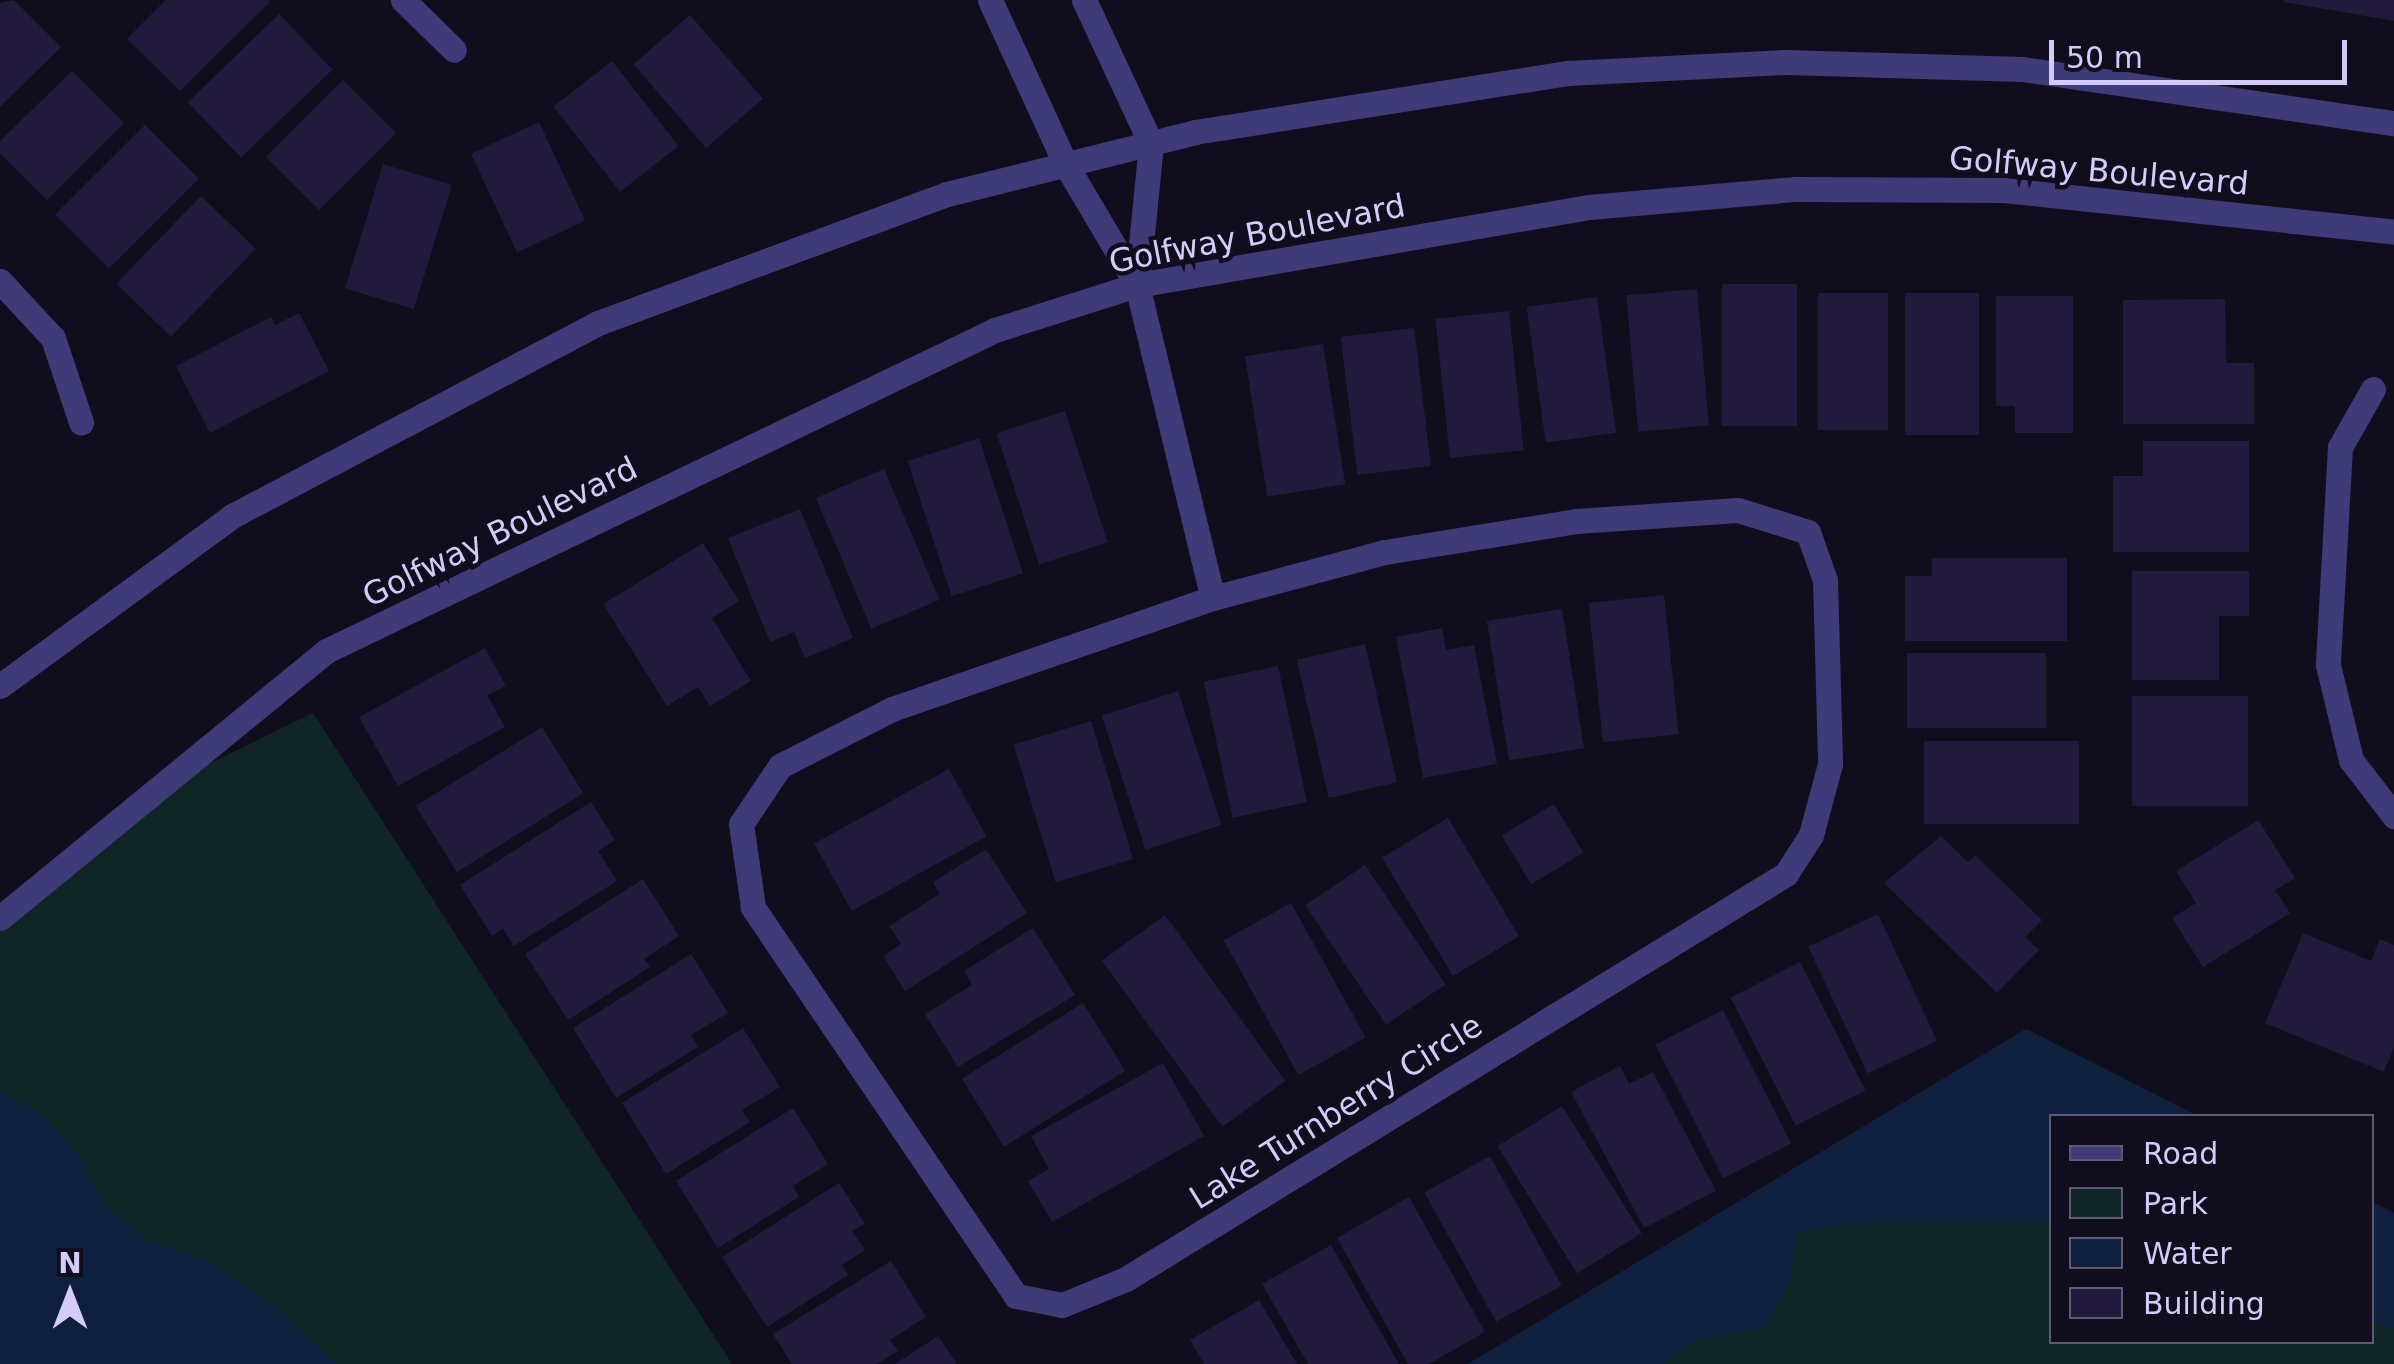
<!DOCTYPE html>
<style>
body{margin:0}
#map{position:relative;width:2394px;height:1364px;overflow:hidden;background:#100d1c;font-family:"DejaVu Sans",sans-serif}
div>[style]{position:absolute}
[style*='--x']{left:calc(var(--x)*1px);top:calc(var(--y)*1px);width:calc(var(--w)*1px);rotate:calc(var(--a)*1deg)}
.green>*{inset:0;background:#102626}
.water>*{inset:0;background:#0f203e}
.building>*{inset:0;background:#221a3c;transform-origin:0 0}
.minor>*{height:25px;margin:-12.5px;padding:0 12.5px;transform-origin:12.5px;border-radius:12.5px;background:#3f3b78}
span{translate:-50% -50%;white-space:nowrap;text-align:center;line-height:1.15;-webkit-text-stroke:9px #100d1c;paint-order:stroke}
.street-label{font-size:32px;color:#d3ccfb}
.legend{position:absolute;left:2049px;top:1114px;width:325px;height:230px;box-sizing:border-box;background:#100d1c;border:2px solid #5e5975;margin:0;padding:12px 18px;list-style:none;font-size:30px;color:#d3ccfb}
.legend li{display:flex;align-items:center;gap:20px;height:50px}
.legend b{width:50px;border:2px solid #5e5975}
.north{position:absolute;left:20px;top:1244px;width:100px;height:100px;-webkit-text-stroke:8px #100d1c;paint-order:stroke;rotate:0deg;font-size:28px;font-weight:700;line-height:40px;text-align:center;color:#d3ccfb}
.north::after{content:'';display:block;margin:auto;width:35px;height:45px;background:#d3ccfb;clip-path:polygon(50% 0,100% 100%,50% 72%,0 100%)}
.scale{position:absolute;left:2049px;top:40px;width:298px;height:45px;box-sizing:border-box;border:5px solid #d3ccfb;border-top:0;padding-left:12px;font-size:30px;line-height:35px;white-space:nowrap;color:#d3ccfb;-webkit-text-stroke:8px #100d1c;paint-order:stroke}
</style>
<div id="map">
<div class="green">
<div style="clip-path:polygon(313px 713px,732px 1364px,0 1364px,0 932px,172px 782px)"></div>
<div style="clip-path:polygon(2026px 1029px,2198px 1116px,2052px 1116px,2052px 1342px,2372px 1342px,2372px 1202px,2394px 1213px,2394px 1364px,1468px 1364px)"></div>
</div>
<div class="water">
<div style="clip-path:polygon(2026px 1029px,2198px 1116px,2052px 1116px,2051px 1223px,1863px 1223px,1797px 1233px,1790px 1284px,1765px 1327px,1693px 1342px,1664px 1364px,1468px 1364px)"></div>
<div style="clip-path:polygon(0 1090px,43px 1116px,77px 1152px,105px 1206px,149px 1241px,212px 1263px,283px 1313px,336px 1364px,0 1364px)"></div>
<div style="clip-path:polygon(2372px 1202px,2394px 1213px,2394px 1329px,2372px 1322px)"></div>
</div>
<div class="building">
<div style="clip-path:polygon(14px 0,61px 47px,0 107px,0 3px)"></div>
<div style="clip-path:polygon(166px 0,268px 0,270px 2px,180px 91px,127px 39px)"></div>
<div style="clip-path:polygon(2284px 0,2394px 0,2394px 21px,2284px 2px)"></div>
<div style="left:279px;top:14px;width:77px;height:127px;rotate:46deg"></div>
<div style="left:690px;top:15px;width:111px;height:75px;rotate:49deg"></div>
<div style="left:612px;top:61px;width:108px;height:74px;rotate:52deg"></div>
<div style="clip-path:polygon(72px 71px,124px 123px,47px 200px,0 153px,0 141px)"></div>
<div style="left:343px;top:80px;width:75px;height:109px;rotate:45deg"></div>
<div style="left:539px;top:122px;width:109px;height:75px;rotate:65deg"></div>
<div style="left:145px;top:125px;width:76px;height:127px;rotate:45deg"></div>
<div style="left:383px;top:164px;width:72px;height:130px;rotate:17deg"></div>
<div style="left:201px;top:196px;width:76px;height:122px;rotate:44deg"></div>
<div style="left:1722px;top:284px;width:75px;height:142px"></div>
<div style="left:1697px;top:289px;width:137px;height:71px;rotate:85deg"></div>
<div style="left:1818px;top:293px;width:70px;height:137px"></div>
<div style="left:1905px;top:293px;width:74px;height:142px"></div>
<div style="clip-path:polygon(1996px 296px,2073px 296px,2073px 433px,2015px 433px,2015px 406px,1996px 406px)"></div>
<div style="left:1597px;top:297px;width:137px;height:71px;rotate:82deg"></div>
<div style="clip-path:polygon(2225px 299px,2226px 363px,2254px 363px,2254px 424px,2123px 424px,2123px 300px)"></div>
<div style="left:1509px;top:311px;width:140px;height:74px;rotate:84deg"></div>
<div style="clip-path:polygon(299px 313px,329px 371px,210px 433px,176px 366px,271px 317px,275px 325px)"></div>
<div style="left:1414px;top:328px;width:139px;height:74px;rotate:83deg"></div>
<div style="left:1323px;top:344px;width:142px;height:79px;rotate:81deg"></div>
<div style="left:1065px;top:411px;width:138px;height:72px;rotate:72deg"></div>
<div style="left:979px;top:438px;width:142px;height:75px;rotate:72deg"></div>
<div style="clip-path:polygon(2143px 441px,2249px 441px,2249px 552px,2113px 552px,2113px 476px,2143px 476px)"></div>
<div style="left:884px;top:469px;width:142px;height:74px;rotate:67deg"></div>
<div style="clip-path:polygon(800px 509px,853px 638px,805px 658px,794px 632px,770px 642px,728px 538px)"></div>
<div style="clip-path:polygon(703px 543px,739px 601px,712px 618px,751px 681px,710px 706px,698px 687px,667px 706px,603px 604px)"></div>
<div style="clip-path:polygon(1932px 558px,2067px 558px,2067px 641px,1905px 641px,1905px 576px,1932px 576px)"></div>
<div style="clip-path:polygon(2132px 571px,2249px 571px,2249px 616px,2219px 616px,2219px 680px,2132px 680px)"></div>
<div style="left:1664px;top:595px;width:140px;height:76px;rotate:84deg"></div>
<div style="left:1562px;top:609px;width:141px;height:76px;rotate:81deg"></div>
<div style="clip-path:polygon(1442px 628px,1446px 650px,1474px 645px,1497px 764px,1423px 778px,1396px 637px)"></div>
<div style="left:1365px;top:644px;width:142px;height:70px;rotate:77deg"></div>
<div style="clip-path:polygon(485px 648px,506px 686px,487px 695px,505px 727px,398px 786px,359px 717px)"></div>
<div style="left:1907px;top:653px;width:139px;height:75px"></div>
<div style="left:1278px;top:666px;width:139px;height:76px;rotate:78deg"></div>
<div style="left:1178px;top:691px;width:141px;height:80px;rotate:72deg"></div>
<div style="left:2132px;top:696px;width:116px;height:110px"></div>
<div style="left:1091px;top:721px;width:144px;height:81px;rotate:73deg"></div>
<div style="left:542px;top:727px;width:78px;height:149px;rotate:58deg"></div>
<div style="left:1924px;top:741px;width:155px;height:83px"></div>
<div style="left:949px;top:769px;width:77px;height:154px;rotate:61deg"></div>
<div style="clip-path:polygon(591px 802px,615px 840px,598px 851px,617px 881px,514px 946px,503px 929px,492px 936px,460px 885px)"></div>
<div style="left:1554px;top:804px;width:57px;height:61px;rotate:59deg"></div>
<div style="left:1448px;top:818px;width:138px;height:77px;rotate:59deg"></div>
<div style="clip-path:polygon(2258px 820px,2295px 878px,2275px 890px,2290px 913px,2203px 967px,2172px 918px,2196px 903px,2176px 871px)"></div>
<div style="clip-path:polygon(1941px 836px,1968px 862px,1975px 855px,2042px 920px,2025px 937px,2039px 950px,1997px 993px,1884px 883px)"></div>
<div style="clip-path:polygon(986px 849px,1027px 913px,905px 991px,883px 956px,901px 944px,889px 926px,940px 894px,933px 882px)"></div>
<div style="left:1365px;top:865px;width:144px;height:72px;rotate:56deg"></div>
<div style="clip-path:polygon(643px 879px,679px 936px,644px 959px,650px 967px,568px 1020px,525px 954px)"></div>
<div style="left:1291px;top:903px;width:154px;height:77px;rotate:61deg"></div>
<div style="left:1878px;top:914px;width:140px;height:77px;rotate:65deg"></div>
<div style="left:1165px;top:915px;width:205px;height:78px;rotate:54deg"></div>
<div style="clip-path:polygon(1033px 928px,1075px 995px,958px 1067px,925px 1014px,972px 985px,964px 971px)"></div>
<div style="clip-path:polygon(2303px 933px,2371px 961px,2380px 939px,2394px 945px,2394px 1047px,2384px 1072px,2265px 1023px)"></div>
<div style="clip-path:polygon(691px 954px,728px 1013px,691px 1035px,698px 1047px,616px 1098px,573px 1028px)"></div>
<div style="left:1800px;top:962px;width:144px;height:78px;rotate:63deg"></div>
<div style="left:1083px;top:1003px;width:80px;height:143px;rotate:58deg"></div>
<div style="left:1723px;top:1010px;width:150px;height:76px;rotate:63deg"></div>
<div style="clip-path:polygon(743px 1028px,780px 1087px,742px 1110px,750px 1122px,666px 1174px,622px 1103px)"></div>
<div style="clip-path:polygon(1163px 1063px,1204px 1136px,1052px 1222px,1028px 1181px,1049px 1169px,1031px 1136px)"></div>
<div style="clip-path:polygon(1620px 1066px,1629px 1084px,1653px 1072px,1716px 1191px,1644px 1228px,1571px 1092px)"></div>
<div style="left:1562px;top:1106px;width:150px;height:76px;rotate:58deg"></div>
<div style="clip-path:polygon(793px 1108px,828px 1164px,793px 1186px,799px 1197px,718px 1248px,676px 1181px)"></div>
<div style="left:1490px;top:1156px;width:148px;height:75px;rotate:61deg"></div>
<div style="clip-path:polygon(839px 1183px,865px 1224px,852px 1231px,865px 1250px,842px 1265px,848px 1275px,767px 1327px,722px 1257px)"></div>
<div style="clip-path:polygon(1409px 1197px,1485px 1332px,1429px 1364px,1408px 1364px,1337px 1238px)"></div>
<div style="clip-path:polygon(1331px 1245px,1399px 1364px,1308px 1364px,1262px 1284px)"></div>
<div style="clip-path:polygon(891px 1261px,926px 1317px,890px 1340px,898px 1351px,877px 1364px,792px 1364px,773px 1334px)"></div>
<div style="clip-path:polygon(1259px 1300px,1297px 1364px,1204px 1364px,1190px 1340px)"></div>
<div style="clip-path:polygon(938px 1336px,957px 1364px,895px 1364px)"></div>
</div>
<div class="minor">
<div style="--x:403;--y:0;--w:71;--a:44.4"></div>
<div style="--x:990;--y:0;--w:182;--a:65.3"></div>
<div style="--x:1066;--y:165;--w:139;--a:59.4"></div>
<div style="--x:1137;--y:285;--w:322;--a:76.4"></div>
<div style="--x:1084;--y:0;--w:159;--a:65"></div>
<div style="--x:1151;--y:144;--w:142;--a:95.7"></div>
<div style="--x:0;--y:281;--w:78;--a:47.1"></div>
<div style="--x:53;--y:338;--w:89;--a:71.6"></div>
<div style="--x:2373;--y:389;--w:67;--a:119.6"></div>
<div style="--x:2340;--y:447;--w:218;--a:93.2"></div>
<div style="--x:2328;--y:665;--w:98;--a:76.4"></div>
<div style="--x:2351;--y:760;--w:71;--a:52.5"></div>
<div style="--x:1738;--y:510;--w:73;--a:17.4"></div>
<div style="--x:1808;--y:532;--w:51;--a:70.5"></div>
<div style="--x:1825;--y:580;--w:184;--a:88.4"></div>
<div style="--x:1830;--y:764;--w:73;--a:105"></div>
<div style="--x:1811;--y:835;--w:46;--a:122.7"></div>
<div style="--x:1786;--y:874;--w:774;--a:148.47"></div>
<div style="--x:1126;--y:1279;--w:69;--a:157.9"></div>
<div style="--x:1062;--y:1305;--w:47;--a:-168.9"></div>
<div style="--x:1016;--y:1296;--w:470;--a:-124.1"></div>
<div style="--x:753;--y:907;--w:84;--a:-98.2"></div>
<div style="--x:741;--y:824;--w:70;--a:-56.1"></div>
<div style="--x:780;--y:766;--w:126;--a:-27"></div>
<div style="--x:892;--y:709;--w:340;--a:-19.1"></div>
<div style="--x:1213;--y:598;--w:178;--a:-15"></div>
<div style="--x:1385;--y:552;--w:193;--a:-9.2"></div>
<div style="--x:1576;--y:521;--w:162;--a:-3.9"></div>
<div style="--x:0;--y:686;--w:288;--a:-36.2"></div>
<div style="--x:232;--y:516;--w:414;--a:-27.8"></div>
<div style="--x:598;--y:323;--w:372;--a:-20.3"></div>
<div style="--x:947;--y:194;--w:256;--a:-14"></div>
<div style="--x:1195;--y:132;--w:378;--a:-9"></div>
<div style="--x:1568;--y:73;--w:218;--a:-2.9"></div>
<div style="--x:1786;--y:62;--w:236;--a:1.7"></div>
<div style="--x:2022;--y:69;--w:376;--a:8.3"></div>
<div style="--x:0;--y:918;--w:421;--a:-39.3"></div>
<div style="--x:326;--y:651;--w:742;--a:-25.63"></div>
<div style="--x:995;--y:330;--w:149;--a:-17.6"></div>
<div style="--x:1137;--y:285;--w:459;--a:-9.8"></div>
<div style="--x:1589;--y:207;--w:208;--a:-5"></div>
<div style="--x:1796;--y:189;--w:208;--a:0.3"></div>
<div style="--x:2004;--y:190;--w:392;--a:6.1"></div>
</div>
<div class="street-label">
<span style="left:2099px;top:171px;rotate:5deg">Golfway Boulevard</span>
<span style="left:1257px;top:234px;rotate:-11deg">Golfway Boulevard</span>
<span style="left:500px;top:532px;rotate:-26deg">Golfway Boulevard</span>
<span style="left:1336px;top:1112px;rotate:-32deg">Lake Turnberry Circle</span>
</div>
<ul class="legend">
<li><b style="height:12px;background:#3f3b78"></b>Road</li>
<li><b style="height:28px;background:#102626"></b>Park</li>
<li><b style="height:28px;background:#0f203e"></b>Water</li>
<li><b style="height:28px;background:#221a3c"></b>Building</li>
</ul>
<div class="north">N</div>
<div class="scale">50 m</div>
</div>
